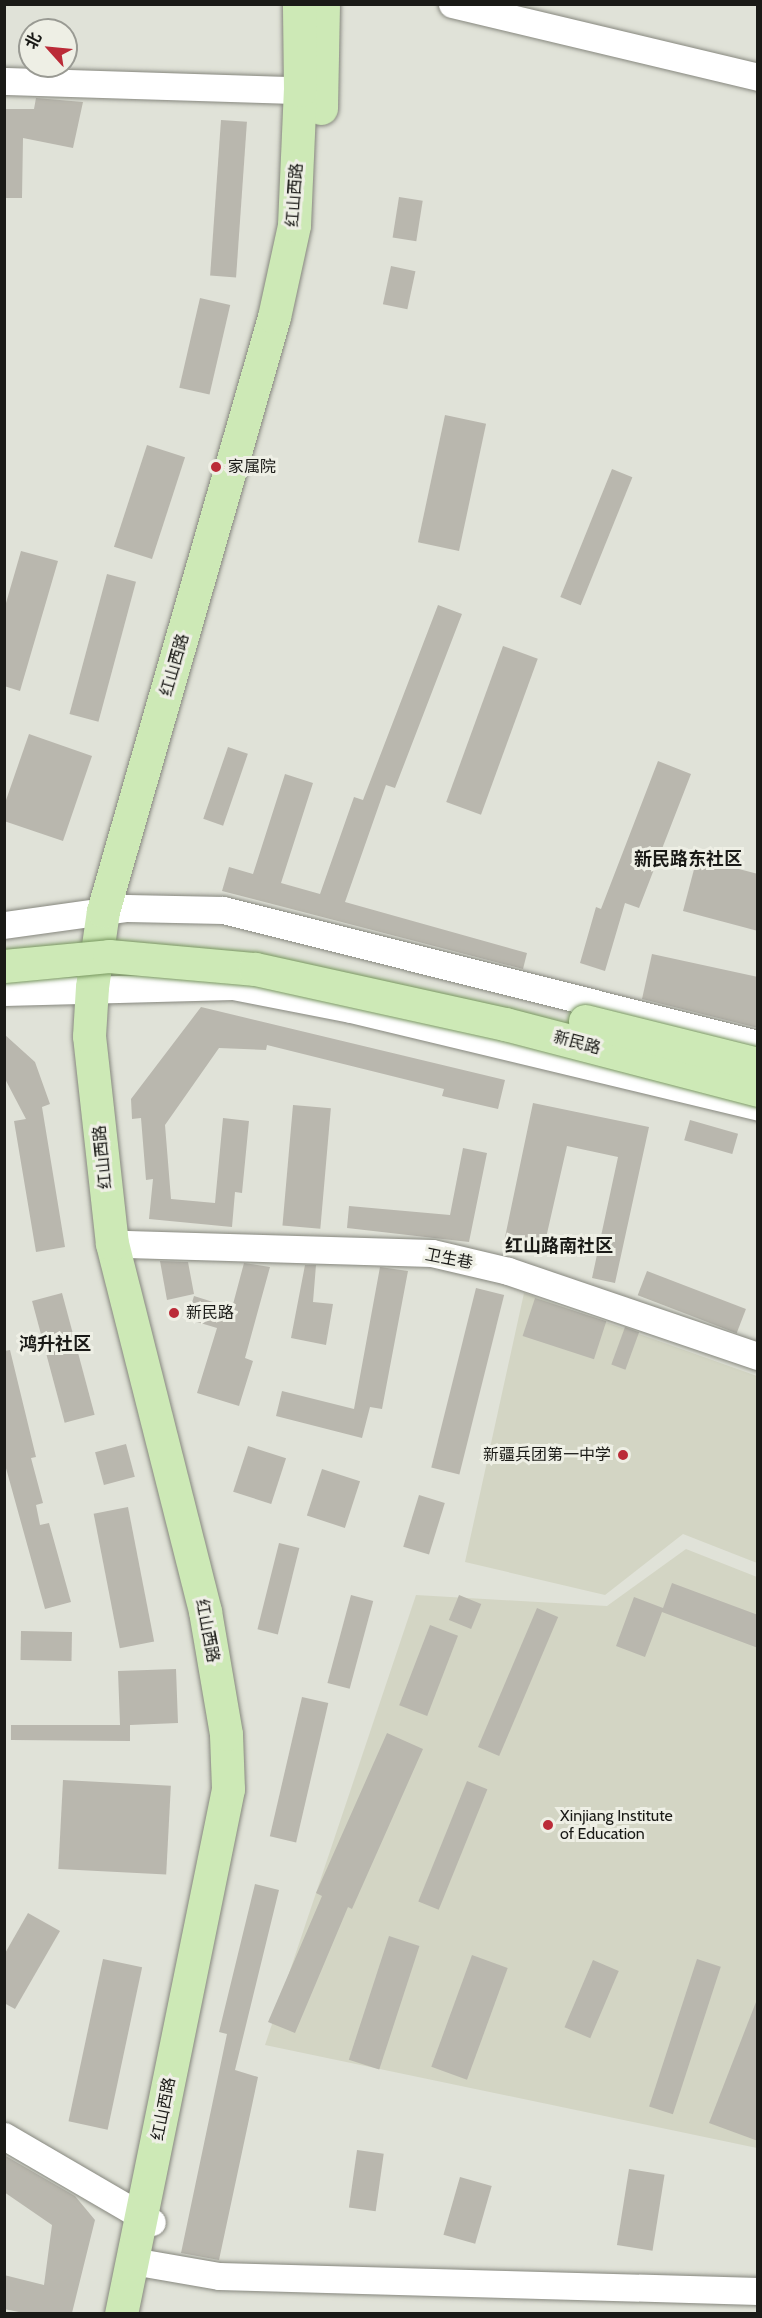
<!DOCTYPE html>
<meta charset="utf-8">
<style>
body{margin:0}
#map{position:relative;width:762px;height:2318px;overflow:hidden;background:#e0e2d8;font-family:Cabin,"Noto Sans SC",sans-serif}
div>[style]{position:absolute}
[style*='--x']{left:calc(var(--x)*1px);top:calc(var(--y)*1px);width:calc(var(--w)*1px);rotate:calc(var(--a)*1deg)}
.built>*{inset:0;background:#d3d5c4}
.building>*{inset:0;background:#b9b7ae;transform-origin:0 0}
.roads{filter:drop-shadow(0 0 2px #86877e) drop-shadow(0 0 2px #86877e)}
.minor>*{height:27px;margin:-13.5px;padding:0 13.5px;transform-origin:13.5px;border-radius:13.5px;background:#fff}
.major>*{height:33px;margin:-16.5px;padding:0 16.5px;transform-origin:16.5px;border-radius:16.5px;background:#cde9b6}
.bridges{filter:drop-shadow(0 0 2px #78975f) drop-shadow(0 0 2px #78975f)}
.major-bridge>*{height:33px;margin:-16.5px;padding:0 16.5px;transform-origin:16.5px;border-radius:16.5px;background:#cde9b6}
.dots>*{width:16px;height:16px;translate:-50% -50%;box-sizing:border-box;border:3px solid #eeefe5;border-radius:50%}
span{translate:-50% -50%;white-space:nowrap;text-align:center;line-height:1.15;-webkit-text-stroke:6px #eeefe5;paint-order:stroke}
.street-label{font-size:16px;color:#1a1a17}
.poi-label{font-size:16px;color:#1a1a17}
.left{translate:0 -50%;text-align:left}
.right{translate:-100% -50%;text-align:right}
.neighbourhood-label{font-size:18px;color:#1a1a17;font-weight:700}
.frame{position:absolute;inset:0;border:6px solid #1a1a17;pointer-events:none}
.north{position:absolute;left:18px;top:18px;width:60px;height:60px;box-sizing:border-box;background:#eeefe5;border:2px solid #999a93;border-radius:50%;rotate:297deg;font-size:16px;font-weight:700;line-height:24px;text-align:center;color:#1a1a17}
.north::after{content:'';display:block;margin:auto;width:21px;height:27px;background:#bb2b38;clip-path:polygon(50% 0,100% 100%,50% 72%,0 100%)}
</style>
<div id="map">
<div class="built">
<div style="clip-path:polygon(524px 1293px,757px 1376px,757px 1563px,683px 1534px,605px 1595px,465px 1562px)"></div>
<div style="clip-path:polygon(686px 1549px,757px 1577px,757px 2148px,265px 2045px,416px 1595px,607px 1606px)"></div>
</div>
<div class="building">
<div style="clip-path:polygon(36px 98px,83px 102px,73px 148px,23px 138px,22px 198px,4px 198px,4px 109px,34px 109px)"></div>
<div style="left:221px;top:120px;width:26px;height:156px;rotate:4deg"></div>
<div style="left:399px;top:197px;width:24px;height:41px;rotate:9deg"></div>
<div style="left:391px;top:266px;width:25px;height:39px;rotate:12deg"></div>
<div style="left:200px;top:298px;width:31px;height:92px;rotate:13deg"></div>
<div style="left:445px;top:415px;width:42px;height:130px;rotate:12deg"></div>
<div style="left:147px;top:445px;width:40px;height:107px;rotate:18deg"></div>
<div style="left:612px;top:469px;width:22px;height:138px;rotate:22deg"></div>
<div style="clip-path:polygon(21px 551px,58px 561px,20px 691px,4px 686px,4px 610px)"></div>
<div style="left:107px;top:574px;width:30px;height:145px;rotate:15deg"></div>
<div style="clip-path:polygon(438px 605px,462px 614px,395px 788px,386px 785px,345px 902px,527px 953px,523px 969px,222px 891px,229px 867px,253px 874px,285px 774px,313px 783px,281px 883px,320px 894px,354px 797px,363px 800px)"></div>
<div style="left:503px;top:646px;width:37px;height:166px;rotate:20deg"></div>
<div style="clip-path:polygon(29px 734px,92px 756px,63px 841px,4px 821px,4px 806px)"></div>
<div style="left:228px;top:747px;width:21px;height:76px;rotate:19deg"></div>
<div style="clip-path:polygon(658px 761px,691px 774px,639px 908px,625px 903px,605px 971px,580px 963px,596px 907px,601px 909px)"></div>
<div style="clip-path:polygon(697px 858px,758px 874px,758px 931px,683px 911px)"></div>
<div style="clip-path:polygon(652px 954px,758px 977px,758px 1028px,642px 999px)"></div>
<div style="clip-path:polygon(201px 1007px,505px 1080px,498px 1109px,442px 1096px,444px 1089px,267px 1045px,266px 1050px,219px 1048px,165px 1125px,171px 1199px,215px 1203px,223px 1118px,249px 1121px,242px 1193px,235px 1192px,232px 1227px,149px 1219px,153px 1179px,146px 1180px,141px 1118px,132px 1119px,131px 1099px)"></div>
<div style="clip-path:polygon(4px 1034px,35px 1062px,50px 1104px,42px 1107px,65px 1247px,36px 1252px,14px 1121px,26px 1119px,4px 1077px)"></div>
<div style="clip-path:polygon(533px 1103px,649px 1127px,615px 1283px,592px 1278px,618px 1157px,567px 1146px,543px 1251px,504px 1242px)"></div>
<div style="left:293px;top:1105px;width:38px;height:121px;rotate:5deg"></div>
<div style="left:690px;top:1120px;width:50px;height:21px;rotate:16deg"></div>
<div style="clip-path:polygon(463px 1148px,487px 1153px,469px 1242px,347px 1228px,349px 1206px,450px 1215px)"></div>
<div style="clip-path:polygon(160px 1261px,188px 1262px,194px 1294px,167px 1300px)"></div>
<div style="clip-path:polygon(244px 1263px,270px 1267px,245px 1358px,253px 1361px,239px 1406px,197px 1393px,217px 1328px,187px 1319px,194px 1296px,232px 1308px)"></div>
<div style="clip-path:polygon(305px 1265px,316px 1265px,313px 1302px,333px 1304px,326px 1345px,291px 1338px)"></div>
<div style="clip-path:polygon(380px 1267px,408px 1271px,382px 1409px,370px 1407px,362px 1438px,276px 1416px,282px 1391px,354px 1409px)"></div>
<div style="left:647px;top:1271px;width:106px;height:26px;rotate:21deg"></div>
<div style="left:476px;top:1288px;width:29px;height:185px;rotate:14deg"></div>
<div style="left:62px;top:1293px;width:126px;height:31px;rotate:75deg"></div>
<div style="left:535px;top:1298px;width:75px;height:40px;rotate:18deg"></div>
<div style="left:625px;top:1327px;width:15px;height:40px;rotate:20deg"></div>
<div style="clip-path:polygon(10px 1350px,36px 1457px,31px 1458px,43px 1503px,36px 1505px,40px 1525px,49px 1523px,71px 1602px,45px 1609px,4px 1461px,4px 1351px)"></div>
<div style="left:126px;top:1444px;width:34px;height:32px;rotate:75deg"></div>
<div style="left:248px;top:1446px;width:40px;height:48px;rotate:18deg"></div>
<div style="left:322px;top:1469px;width:40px;height:49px;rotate:18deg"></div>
<div style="left:419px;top:1495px;width:27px;height:54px;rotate:17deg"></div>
<div style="left:128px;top:1507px;width:137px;height:35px;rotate:79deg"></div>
<div style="left:279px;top:1543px;width:21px;height:89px;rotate:14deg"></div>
<div style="clip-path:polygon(672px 1583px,758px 1615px,758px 1648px,662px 1612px,645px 1657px,616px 1646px,634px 1597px,663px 1608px)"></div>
<div style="left:351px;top:1595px;width:23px;height:91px;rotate:15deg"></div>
<div style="left:459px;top:1595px;width:24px;height:27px;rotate:22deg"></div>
<div style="left:537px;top:1608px;width:23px;height:151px;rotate:23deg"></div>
<div style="left:430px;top:1625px;width:30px;height:86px;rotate:21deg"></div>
<div style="left:21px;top:1631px;width:51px;height:29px;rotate:1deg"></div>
<div style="clip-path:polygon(176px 1669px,178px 1723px,130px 1725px,130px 1741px,11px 1740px,11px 1725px,120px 1725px,118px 1671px)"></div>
<div style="left:302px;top:1697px;width:27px;height:143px;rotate:13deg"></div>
<div style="clip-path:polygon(387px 1733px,423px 1749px,352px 1909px,348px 1907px,295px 2033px,268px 2022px,322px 1896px,316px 1893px)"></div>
<div style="left:63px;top:1780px;width:108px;height:89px;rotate:3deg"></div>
<div style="left:467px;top:1781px;width:22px;height:130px;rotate:22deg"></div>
<div style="clip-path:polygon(255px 1884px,279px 1890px,235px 2070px,258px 2077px,219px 2260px,181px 2253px,227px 2034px,219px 2032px)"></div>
<div style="clip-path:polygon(28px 1913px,60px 1931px,15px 2009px,4px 2003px,4px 1955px)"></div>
<div style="left:389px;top:1936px;width:32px;height:130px;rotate:18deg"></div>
<div style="left:472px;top:1955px;width:38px;height:119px;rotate:20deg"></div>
<div style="left:103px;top:1959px;width:40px;height:166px;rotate:12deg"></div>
<div style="left:697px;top:1959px;width:25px;height:155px;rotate:18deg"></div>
<div style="left:593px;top:1960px;width:28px;height:73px;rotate:23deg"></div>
<div style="clip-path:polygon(756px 2002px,758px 2002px,758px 2141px,709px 2123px)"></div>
<div style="left:357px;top:2150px;width:27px;height:58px;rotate:8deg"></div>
<div style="clip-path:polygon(4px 2155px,75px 2196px,95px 2220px,72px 2313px,24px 2313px,4px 2309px,4px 2275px,44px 2285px,52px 2225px,4px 2192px)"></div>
<div style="left:629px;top:2169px;width:36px;height:77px;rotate:9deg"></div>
<div style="left:460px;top:2177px;width:33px;height:60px;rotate:16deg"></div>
</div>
<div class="roads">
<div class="minor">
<div style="--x:452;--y:4;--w:315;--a:13.4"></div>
<div style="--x:4;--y:81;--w:317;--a:1.8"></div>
<div style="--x:4;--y:925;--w:124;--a:-7.9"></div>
<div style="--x:127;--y:908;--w:96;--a:1.2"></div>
<div style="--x:223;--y:910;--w:552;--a:14.06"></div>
<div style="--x:4;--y:992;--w:229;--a:-1.5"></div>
<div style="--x:233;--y:986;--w:120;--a:11"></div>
<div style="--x:351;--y:1009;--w:419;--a:13.5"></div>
<div style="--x:127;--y:1244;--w:305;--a:1.7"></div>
<div style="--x:432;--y:1253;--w:78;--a:13.3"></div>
<div style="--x:508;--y:1271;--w:264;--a:18.8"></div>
<div style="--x:4;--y:2136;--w:171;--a:30.2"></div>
<div style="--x:144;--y:2263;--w:76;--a:9.8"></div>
<div style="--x:219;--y:2276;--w:539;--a:1.59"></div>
</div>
<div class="major">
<div style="--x:321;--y:108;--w:104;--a:-88.9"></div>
<div style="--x:121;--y:2314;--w:536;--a:-78.48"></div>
<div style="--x:228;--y:1789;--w:55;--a:-92.1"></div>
<div style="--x:226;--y:1734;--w:125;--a:-99.7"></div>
<div style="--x:205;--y:1611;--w:379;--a:-104.2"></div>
<div style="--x:112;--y:1244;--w:209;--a:-96.3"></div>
<div style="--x:89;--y:1036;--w:49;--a:-86.5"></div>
<div style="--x:92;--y:987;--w:77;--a:-81.8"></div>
<div style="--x:103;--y:911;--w:618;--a:-73.94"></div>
<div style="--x:274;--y:317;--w:94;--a:-77.7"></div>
<div style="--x:294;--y:225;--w:135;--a:-87.5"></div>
<div style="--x:300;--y:90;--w:86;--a:-90.7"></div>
</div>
</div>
<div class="bridges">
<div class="major-bridge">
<div style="--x:4;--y:966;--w:105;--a:-5.4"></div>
<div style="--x:109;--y:956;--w:147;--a:5.1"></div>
<div style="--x:255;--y:969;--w:256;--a:12.4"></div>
<div style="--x:505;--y:1024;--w:261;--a:14.6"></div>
<div style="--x:585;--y:1021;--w:178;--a:14"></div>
</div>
</div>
<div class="dots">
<div style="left:216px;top:467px;background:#bb2b38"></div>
<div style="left:174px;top:1313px;background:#bb2b38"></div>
<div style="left:623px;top:1455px;background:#bb2b38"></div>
<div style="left:548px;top:1825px;background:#bb2b38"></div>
</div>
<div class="street-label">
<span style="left:295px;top:195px;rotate:-86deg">红山西路</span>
<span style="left:175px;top:665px;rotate:-74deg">红山西路</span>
<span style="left:577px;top:1043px;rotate:15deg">新民路</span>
<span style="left:103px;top:1157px;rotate:-96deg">红山西路</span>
<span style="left:449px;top:1259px;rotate:11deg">卫生巷</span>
<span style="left:207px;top:1631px;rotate:79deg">红山西路</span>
<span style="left:164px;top:2109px;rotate:-79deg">红山西路</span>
</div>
<div class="poi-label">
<span class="left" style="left:228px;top:467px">家属院</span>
<span class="left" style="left:186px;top:1313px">新民路</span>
<span class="right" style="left:611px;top:1455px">新疆兵团第一中学</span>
<span class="left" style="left:560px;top:1825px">Xinjiang Institute<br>of Education</span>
</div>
<div class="neighbourhood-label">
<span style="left:688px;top:859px">新民路东社区</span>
<span style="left:559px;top:1246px">红山路南社区</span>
<span style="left:55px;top:1344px">鸿升社区</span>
</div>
<div class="frame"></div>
<div class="north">北</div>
</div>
